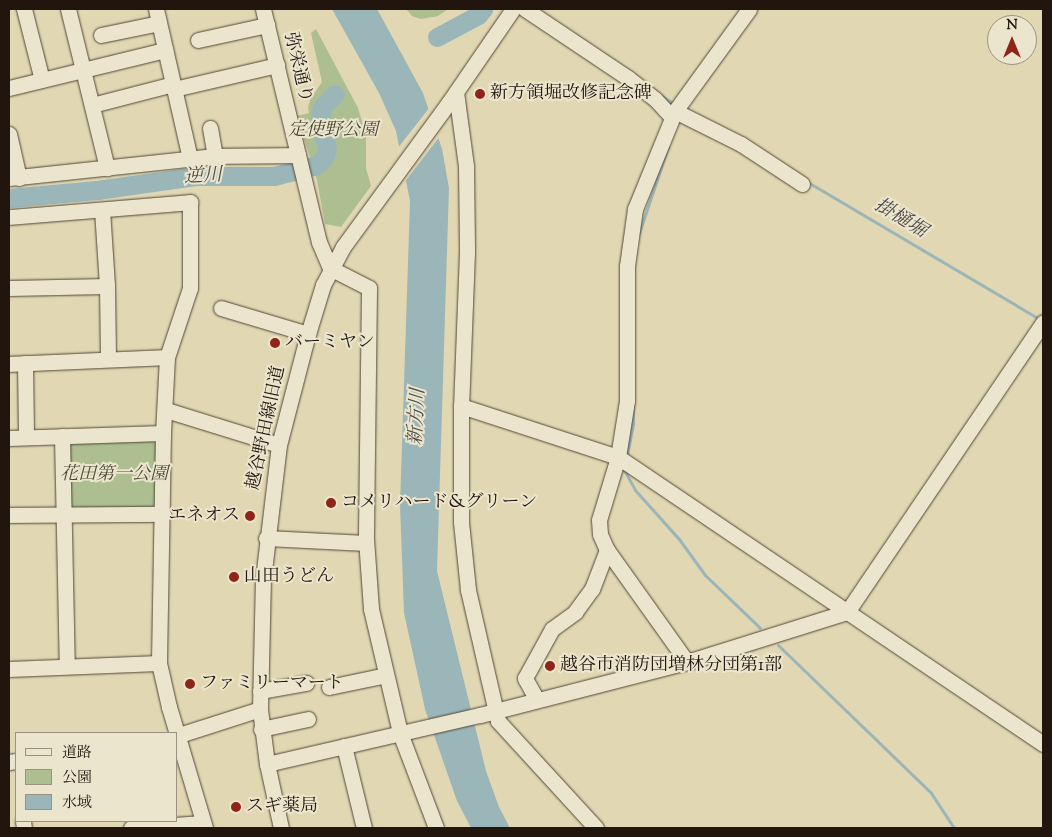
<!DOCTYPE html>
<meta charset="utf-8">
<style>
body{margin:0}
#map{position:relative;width:1052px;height:837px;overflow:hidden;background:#e1d7b2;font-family:"Sorts Mill Goudy","Noto Serif JP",serif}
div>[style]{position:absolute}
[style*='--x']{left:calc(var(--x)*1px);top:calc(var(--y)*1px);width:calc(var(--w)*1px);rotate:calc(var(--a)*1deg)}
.green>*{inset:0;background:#adbf90}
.water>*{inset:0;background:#9bb6b9}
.pier>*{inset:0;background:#e1d7b2}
.stream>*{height:3px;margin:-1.5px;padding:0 1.5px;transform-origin:1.5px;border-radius:1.5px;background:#9bb6b9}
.river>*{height:19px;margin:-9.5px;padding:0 9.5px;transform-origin:9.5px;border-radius:9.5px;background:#9bb6b9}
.roads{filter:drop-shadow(0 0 1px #524637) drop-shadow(0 0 1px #524637)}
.minor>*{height:15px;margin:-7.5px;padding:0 7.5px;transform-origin:7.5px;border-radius:7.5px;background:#ece5cd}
.dots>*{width:14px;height:14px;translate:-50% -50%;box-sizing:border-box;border:2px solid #ece5cd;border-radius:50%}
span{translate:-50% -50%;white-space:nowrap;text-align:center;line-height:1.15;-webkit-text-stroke:4px #ece5cd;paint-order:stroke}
.street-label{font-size:18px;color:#22150e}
.poi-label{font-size:18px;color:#22150e}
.left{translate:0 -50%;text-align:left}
.right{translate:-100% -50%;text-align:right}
.park-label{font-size:18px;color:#4c4835;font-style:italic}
.water-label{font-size:19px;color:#4c4d4a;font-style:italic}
.frame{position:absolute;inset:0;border:10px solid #22150e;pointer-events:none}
.legend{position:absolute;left:15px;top:732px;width:162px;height:90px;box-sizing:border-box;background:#ece5cd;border:1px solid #9b9281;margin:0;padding:6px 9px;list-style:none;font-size:15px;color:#22150e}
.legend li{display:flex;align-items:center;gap:10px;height:25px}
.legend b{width:25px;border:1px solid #9b9281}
.north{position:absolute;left:987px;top:15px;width:50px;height:50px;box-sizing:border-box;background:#ece5cd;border:1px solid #9b9281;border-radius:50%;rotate:0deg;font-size:14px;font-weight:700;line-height:20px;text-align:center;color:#22150e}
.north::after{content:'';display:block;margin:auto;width:18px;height:22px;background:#8f2418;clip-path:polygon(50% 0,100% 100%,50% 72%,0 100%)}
</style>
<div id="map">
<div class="green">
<div style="clip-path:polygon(406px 9px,448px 9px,438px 16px,421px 19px,412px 16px)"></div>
<div style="clip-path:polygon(316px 29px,358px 108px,366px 135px,366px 168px,371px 186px,341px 227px,325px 224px,317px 180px,297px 116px,309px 113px,308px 107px,311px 98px,322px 82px,311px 33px)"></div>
<div style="clip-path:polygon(152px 441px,158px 445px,158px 503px,152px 507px,74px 509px,70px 504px,70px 446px,74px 442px)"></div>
</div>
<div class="water">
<div style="clip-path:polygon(332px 9px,377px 9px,423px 93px,442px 149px,449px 188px,437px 571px,486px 771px,499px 807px,510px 828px,471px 828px,457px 801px,425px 709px,404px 613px,400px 505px,410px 201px,396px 131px,379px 93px)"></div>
</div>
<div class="pier">
<div style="clip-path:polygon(430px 107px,440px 136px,404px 183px,397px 149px)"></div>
</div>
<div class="stream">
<div style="--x:662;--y:96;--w:14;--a:34"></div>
<div style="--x:806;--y:181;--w:271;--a:30.6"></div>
<div style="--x:639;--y:233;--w:91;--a:-71.4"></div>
<div style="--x:627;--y:455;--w:33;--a:-79"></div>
<div style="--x:633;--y:423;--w:18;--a:-90"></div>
<div style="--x:623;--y:468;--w:25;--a:61"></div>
<div style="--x:635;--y:490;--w:66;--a:48.1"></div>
<div style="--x:679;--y:539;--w:44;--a:54.2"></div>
<div style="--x:705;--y:575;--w:76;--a:43.9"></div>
<div style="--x:778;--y:645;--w:213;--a:44"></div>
<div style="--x:931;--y:793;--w:42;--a:56.7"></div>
</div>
<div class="river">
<div style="--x:437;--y:37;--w:47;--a:-28.2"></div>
<div style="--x:478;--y:15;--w:8;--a:-50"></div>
<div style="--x:9;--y:198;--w:88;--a:-5.2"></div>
<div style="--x:97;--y:190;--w:99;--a:-8.1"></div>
<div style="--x:195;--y:176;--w:79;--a:0"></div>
<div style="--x:274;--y:176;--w:44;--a:-14.3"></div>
<div style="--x:317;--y:165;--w:12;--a:-48"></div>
<div style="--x:325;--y:156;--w:9;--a:-77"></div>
<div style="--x:327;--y:147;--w:25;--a:-108"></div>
<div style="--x:319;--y:123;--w:16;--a:-79"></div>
<div style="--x:322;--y:107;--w:18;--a:-45"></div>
</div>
<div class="roads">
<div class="minor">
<div style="--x:24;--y:9;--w:73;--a:75.8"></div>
<div style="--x:68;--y:9;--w:164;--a:76.2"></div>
<div style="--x:156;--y:9;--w:154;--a:77.2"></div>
<div style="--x:263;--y:9;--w:240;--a:76.5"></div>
<div style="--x:319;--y:242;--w:28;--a:67"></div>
<div style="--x:330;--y:268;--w:44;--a:27.1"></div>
<div style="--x:369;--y:288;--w:251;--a:90.7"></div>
<div style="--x:366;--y:539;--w:70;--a:85.9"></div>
<div style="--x:371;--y:609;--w:127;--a:76.8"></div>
<div style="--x:400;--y:733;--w:102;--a:69.2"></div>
<div style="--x:525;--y:9;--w:124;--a:33.8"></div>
<div style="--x:628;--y:78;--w:34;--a:38"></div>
<div style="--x:655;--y:99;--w:25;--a:47"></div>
<div style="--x:101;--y:35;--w:59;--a:-11.7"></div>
<div style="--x:198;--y:40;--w:71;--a:-12.3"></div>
<div style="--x:9;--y:88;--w:161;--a:-13.7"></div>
<div style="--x:174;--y:89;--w:106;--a:-13.1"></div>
<div style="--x:456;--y:92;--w:75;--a:82.3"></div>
<div style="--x:466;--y:166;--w:86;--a:89.3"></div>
<div style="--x:467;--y:252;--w:154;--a:92.2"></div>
<div style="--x:461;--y:406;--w:116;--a:90"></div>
<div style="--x:461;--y:522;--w:68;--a:84.1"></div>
<div style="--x:468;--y:590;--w:134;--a:77.1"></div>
<div style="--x:498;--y:721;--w:145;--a:47.5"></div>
<div style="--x:92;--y:105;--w:84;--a:-14.5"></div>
<div style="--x:675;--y:111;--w:74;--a:26.6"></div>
<div style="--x:741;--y:144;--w:73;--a:33.3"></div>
<div style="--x:210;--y:128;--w:28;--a:80"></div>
<div style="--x:9;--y:134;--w:45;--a:77.2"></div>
<div style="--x:9;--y:178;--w:207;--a:-6.1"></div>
<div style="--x:215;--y:156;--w:83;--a:-0.7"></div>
<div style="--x:102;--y:210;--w:76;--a:86.2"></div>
<div style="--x:9;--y:217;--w:182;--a:-4.7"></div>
<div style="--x:190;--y:202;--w:86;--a:90"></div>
<div style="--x:190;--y:288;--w:73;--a:108.4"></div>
<div style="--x:167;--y:357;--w:76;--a:93"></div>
<div style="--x:163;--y:433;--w:230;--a:91"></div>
<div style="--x:159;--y:663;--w:45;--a:77.2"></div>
<div style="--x:169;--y:707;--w:126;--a:73.4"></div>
<div style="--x:9;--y:288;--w:98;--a:-1.2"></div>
<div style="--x:107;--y:286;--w:73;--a:89.2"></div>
<div style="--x:221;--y:308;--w:91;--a:16.6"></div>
<div style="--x:25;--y:363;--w:74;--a:89.2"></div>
<div style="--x:9;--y:364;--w:158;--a:-2.5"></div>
<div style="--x:461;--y:406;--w:165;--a:18"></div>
<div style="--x:618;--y:457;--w:513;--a:34.03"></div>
<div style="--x:166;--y:410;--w:118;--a:17.2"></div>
<div style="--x:62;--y:436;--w:230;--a:88.8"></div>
<div style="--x:9;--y:438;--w:154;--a:-1.9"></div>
<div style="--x:9;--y:515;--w:154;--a:-0.4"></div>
<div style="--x:266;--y:538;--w:100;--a:2.9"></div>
<div style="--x:687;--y:662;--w:138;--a:-125.5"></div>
<div style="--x:607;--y:550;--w:17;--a:-114"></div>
<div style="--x:600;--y:534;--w:14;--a:-94"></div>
<div style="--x:599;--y:520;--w:66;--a:-73.2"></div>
<div style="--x:618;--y:457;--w:57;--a:-80.9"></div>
<div style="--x:627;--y:401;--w:135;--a:-90"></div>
<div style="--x:627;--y:266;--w:58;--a:-82"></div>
<div style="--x:635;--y:209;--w:106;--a:-67.8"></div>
<div style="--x:675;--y:111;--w:126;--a:-54"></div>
<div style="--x:9;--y:669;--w:150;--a:-2.3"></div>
<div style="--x:329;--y:687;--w:58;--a:-11.9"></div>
<div style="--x:260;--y:691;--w:47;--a:-9.9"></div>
<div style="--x:537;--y:700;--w:25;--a:-119"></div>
<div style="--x:525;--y:678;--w:56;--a:-61.1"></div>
<div style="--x:552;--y:629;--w:29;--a:-36"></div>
<div style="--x:575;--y:612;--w:29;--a:-54"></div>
<div style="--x:592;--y:589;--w:42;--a:-69"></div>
<div style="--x:261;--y:729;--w:48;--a:-12"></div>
<div style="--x:176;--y:736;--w:88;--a:-17.8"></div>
<div style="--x:344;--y:746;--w:84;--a:76.3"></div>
<div style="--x:9;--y:762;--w:7;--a:-8"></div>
<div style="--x:267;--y:764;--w:219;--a:-13"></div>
<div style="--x:480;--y:715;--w:214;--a:-14.4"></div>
<div style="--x:687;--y:662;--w:168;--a:-17.4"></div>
<div style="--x:847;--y:612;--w:350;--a:-55.9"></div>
<div style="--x:23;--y:821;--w:7;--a:82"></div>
<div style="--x:131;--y:828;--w:72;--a:-4"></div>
<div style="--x:281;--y:828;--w:66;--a:-102.3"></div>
<div style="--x:267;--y:764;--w:55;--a:-97.3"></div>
<div style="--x:260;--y:709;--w:130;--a:-88.7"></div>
<div style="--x:263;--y:579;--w:135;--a:-83.2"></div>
<div style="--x:279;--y:445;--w:115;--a:-75.4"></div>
<div style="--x:308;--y:334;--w:51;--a:-73"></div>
<div style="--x:323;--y:285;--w:43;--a:-62.2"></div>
<div style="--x:343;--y:247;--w:180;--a:-53.8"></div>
<div style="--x:449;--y:102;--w:113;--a:-55.5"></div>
</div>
</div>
<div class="dots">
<div style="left:480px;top:94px;background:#8f2418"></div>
<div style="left:275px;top:343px;background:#8f2418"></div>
<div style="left:331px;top:503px;background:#8f2418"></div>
<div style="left:250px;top:516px;background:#8f2418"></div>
<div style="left:234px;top:577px;background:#8f2418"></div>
<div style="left:550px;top:666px;background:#8f2418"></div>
<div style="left:190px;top:684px;background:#8f2418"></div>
<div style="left:236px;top:807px;background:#8f2418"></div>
</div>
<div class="street-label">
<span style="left:297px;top:68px;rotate:77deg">弥栄通り</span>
<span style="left:267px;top:428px;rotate:-78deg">越谷野田線旧道</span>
</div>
<div class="poi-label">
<span class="left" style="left:490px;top:94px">新方領堀改修記念碑</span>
<span class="left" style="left:285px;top:343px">バーミヤン</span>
<span class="left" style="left:341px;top:503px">コメリハード&amp;グリーン</span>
<span class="right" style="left:240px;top:516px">エネオス</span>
<span class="left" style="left:244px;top:577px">山田うどん</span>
<span class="left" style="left:560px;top:666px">越谷市消防団増林分団第1部</span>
<span class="left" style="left:200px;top:684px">ファミリーマート</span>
<span class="left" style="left:246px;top:807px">スギ薬局</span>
</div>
<div class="park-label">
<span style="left:333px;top:131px">定使野公園</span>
<span style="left:114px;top:475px">花田第一公園</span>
</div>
<div class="water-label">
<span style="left:203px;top:177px;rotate:-3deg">逆川</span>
<span style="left:900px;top:219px;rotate:31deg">掛樋堀</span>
<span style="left:418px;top:417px;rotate:-87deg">新方川</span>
</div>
<div class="frame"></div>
<ul class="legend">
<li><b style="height:6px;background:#ece5cd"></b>道路</li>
<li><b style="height:14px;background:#adbf90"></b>公園</li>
<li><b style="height:14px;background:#9bb6b9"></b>水域</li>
</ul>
<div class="north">N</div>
</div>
